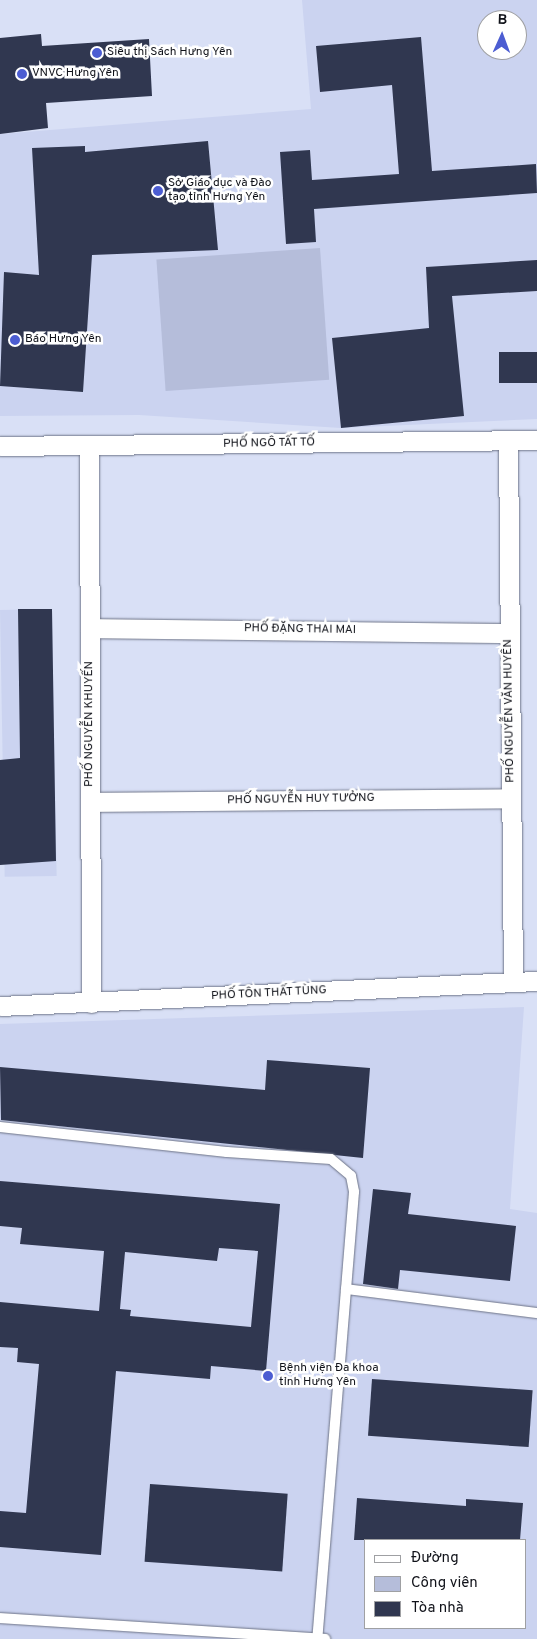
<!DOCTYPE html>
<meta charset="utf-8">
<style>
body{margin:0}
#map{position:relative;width:537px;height:1639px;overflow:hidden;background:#d9e0f6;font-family:Overpass,sans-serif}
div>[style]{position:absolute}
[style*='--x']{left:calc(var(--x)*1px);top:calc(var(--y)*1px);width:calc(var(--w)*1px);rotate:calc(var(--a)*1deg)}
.built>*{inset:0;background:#cbd3f0;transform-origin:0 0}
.green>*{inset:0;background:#b5bdda;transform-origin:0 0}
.building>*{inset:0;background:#303750;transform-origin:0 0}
.roads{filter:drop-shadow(0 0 1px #6d7386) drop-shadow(0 0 1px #6d7386)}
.lane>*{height:10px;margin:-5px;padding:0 5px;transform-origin:5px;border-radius:5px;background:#fff}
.street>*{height:19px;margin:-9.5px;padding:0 9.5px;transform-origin:9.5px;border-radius:9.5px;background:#fff}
.dots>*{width:14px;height:14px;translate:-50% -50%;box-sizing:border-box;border:2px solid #fff;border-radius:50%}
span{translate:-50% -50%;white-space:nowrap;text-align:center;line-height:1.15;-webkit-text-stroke:5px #fff;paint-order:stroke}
.poi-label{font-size:12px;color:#101219}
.left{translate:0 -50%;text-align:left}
.street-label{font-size:12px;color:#101219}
.legend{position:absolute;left:364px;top:1539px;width:162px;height:90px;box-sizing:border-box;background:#fff;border:1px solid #9fa0a3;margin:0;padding:6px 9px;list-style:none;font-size:15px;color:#101219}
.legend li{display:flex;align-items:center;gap:10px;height:25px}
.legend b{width:25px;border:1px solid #9fa0a3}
.north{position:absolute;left:477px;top:10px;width:50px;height:50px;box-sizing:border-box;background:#fff;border:1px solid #9fa0a3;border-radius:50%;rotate:2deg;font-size:14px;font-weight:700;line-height:20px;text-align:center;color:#101219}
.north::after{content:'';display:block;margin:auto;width:18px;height:22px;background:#4c5dd2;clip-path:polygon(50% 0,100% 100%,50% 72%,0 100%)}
</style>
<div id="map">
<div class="built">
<div style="clip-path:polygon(evenodd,302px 0,537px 0,537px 419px,341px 428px,139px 415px,0 416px,0 134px,311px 109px,302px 0,487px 20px,517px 20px,517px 50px,487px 50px,487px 20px)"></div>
<div style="left:52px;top:609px;width:267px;height:52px;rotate:89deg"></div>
<div style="clip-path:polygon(evenodd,524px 1007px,510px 1209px,537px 1213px,537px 1639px,0 1639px,0 1024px,524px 1007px,366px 1540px,526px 1540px,526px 1628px,366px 1628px,366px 1540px)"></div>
</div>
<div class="green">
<div style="left:320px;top:248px;width:132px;height:164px;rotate:86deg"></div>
</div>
<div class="building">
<div style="clip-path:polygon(41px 34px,42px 46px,149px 39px,152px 96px,46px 103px,48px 128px,0 134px,0 38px)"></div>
<div style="clip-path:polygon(421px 37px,432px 171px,536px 164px,537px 193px,314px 209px,316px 242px,286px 244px,280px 152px,310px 150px,312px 180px,399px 174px,392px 85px,320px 92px,316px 46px)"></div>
<div style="clip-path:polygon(208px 141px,218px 250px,92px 255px,83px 392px,0 386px,4px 272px,39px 275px,32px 148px,85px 146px,85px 152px)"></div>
<div style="clip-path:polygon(537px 260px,537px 291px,452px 296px,464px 416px,341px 428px,332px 338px,429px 328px,426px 267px)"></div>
<div style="left:537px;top:352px;width:31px;height:38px;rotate:90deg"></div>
<div style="clip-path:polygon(18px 609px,52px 609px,56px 861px,0 865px,0 760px,20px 758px)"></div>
<div style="clip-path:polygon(267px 1060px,370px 1068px,363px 1158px,1px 1120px,0 1067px,265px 1090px)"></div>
<div style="clip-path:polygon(evenodd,0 1181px,280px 1204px,266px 1371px,211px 1366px,210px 1379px,116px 1371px,101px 1555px,0 1547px,0 1511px,26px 1513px,39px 1364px,17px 1362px,18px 1348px,0 1347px,0 1302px,99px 1311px,104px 1251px,20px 1244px,22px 1228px,0 1226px,0 1181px,219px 1248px,258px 1251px,251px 1327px,130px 1316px,131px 1310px,120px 1309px,125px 1252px,217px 1261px,219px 1248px)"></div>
<div style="clip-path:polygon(373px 1189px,411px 1193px,408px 1214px,516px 1226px,510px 1281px,400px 1270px,398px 1289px,363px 1284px)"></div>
<div style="left:372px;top:1379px;width:161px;height:57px;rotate:4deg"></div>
<div style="left:150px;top:1484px;width:138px;height:78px;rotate:4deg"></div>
<div style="clip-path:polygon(357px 1498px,466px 1506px,466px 1499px,523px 1503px,520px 1540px,354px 1540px)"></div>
</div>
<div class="roads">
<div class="lane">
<div style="--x:0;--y:1127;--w:228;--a:6.3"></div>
<div style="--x:227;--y:1152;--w:104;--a:3.9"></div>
<div style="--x:331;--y:1159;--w:26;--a:40"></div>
<div style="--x:351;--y:1176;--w:16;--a:79"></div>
<div style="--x:354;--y:1192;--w:448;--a:94.7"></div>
<div style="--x:346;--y:1289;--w:193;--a:7.2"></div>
<div style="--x:0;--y:1618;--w:326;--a:3.7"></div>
</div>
<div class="street">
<div style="--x:508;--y:441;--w:541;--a:89.47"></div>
<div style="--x:89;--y:445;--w:558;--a:89.79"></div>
<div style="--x:0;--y:446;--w:537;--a:-0.64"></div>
<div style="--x:90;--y:628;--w:419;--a:0.7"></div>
<div style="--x:90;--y:802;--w:421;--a:-0.5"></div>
<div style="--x:0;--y:1006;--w:538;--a:-2.67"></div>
</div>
</div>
<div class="dots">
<div style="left:97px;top:53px;background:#4c5dd2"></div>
<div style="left:22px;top:74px;background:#4c5dd2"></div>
<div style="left:158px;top:191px;background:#4c5dd2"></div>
<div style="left:15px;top:340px;background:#4c5dd2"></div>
<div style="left:268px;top:1376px;background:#4c5dd2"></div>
</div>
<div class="poi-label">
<span class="left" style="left:107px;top:53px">Siêu thị Sách Hưng Yên</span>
<span class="left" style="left:32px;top:74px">VNVC Hưng Yên</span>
<span class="left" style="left:168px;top:191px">Sở Giáo dục và Đào<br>tạo tỉnh Hưng Yên</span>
<span class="left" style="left:25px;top:340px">Báo Hưng Yên</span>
<span class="left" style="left:279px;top:1376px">Bệnh viện Đa khoa<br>tỉnh Hưng Yên</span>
</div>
<div class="street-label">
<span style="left:269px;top:444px;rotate:-1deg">PHỐ NGÔ TẤT TỐ</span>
<span style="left:300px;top:630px;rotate:1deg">PHỐ ĐẶNG THAI MAI</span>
<span style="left:510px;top:711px;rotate:-91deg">PHỐ NGUYỄN VĂN HUYÊN</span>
<span style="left:90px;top:724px;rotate:-90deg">PHỐ NGUYỄN KHUYẾN</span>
<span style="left:301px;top:800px;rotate:-1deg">PHỐ NGUYỄN HUY TƯỞNG</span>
<span style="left:269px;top:994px;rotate:-3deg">PHỐ TÔN THẤT TÙNG</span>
</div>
<ul class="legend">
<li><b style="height:6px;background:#fff"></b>Đường</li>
<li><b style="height:14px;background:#b5bdda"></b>Công viên</li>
<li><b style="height:14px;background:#303750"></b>Tòa nhà</li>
</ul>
<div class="north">B</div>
</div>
